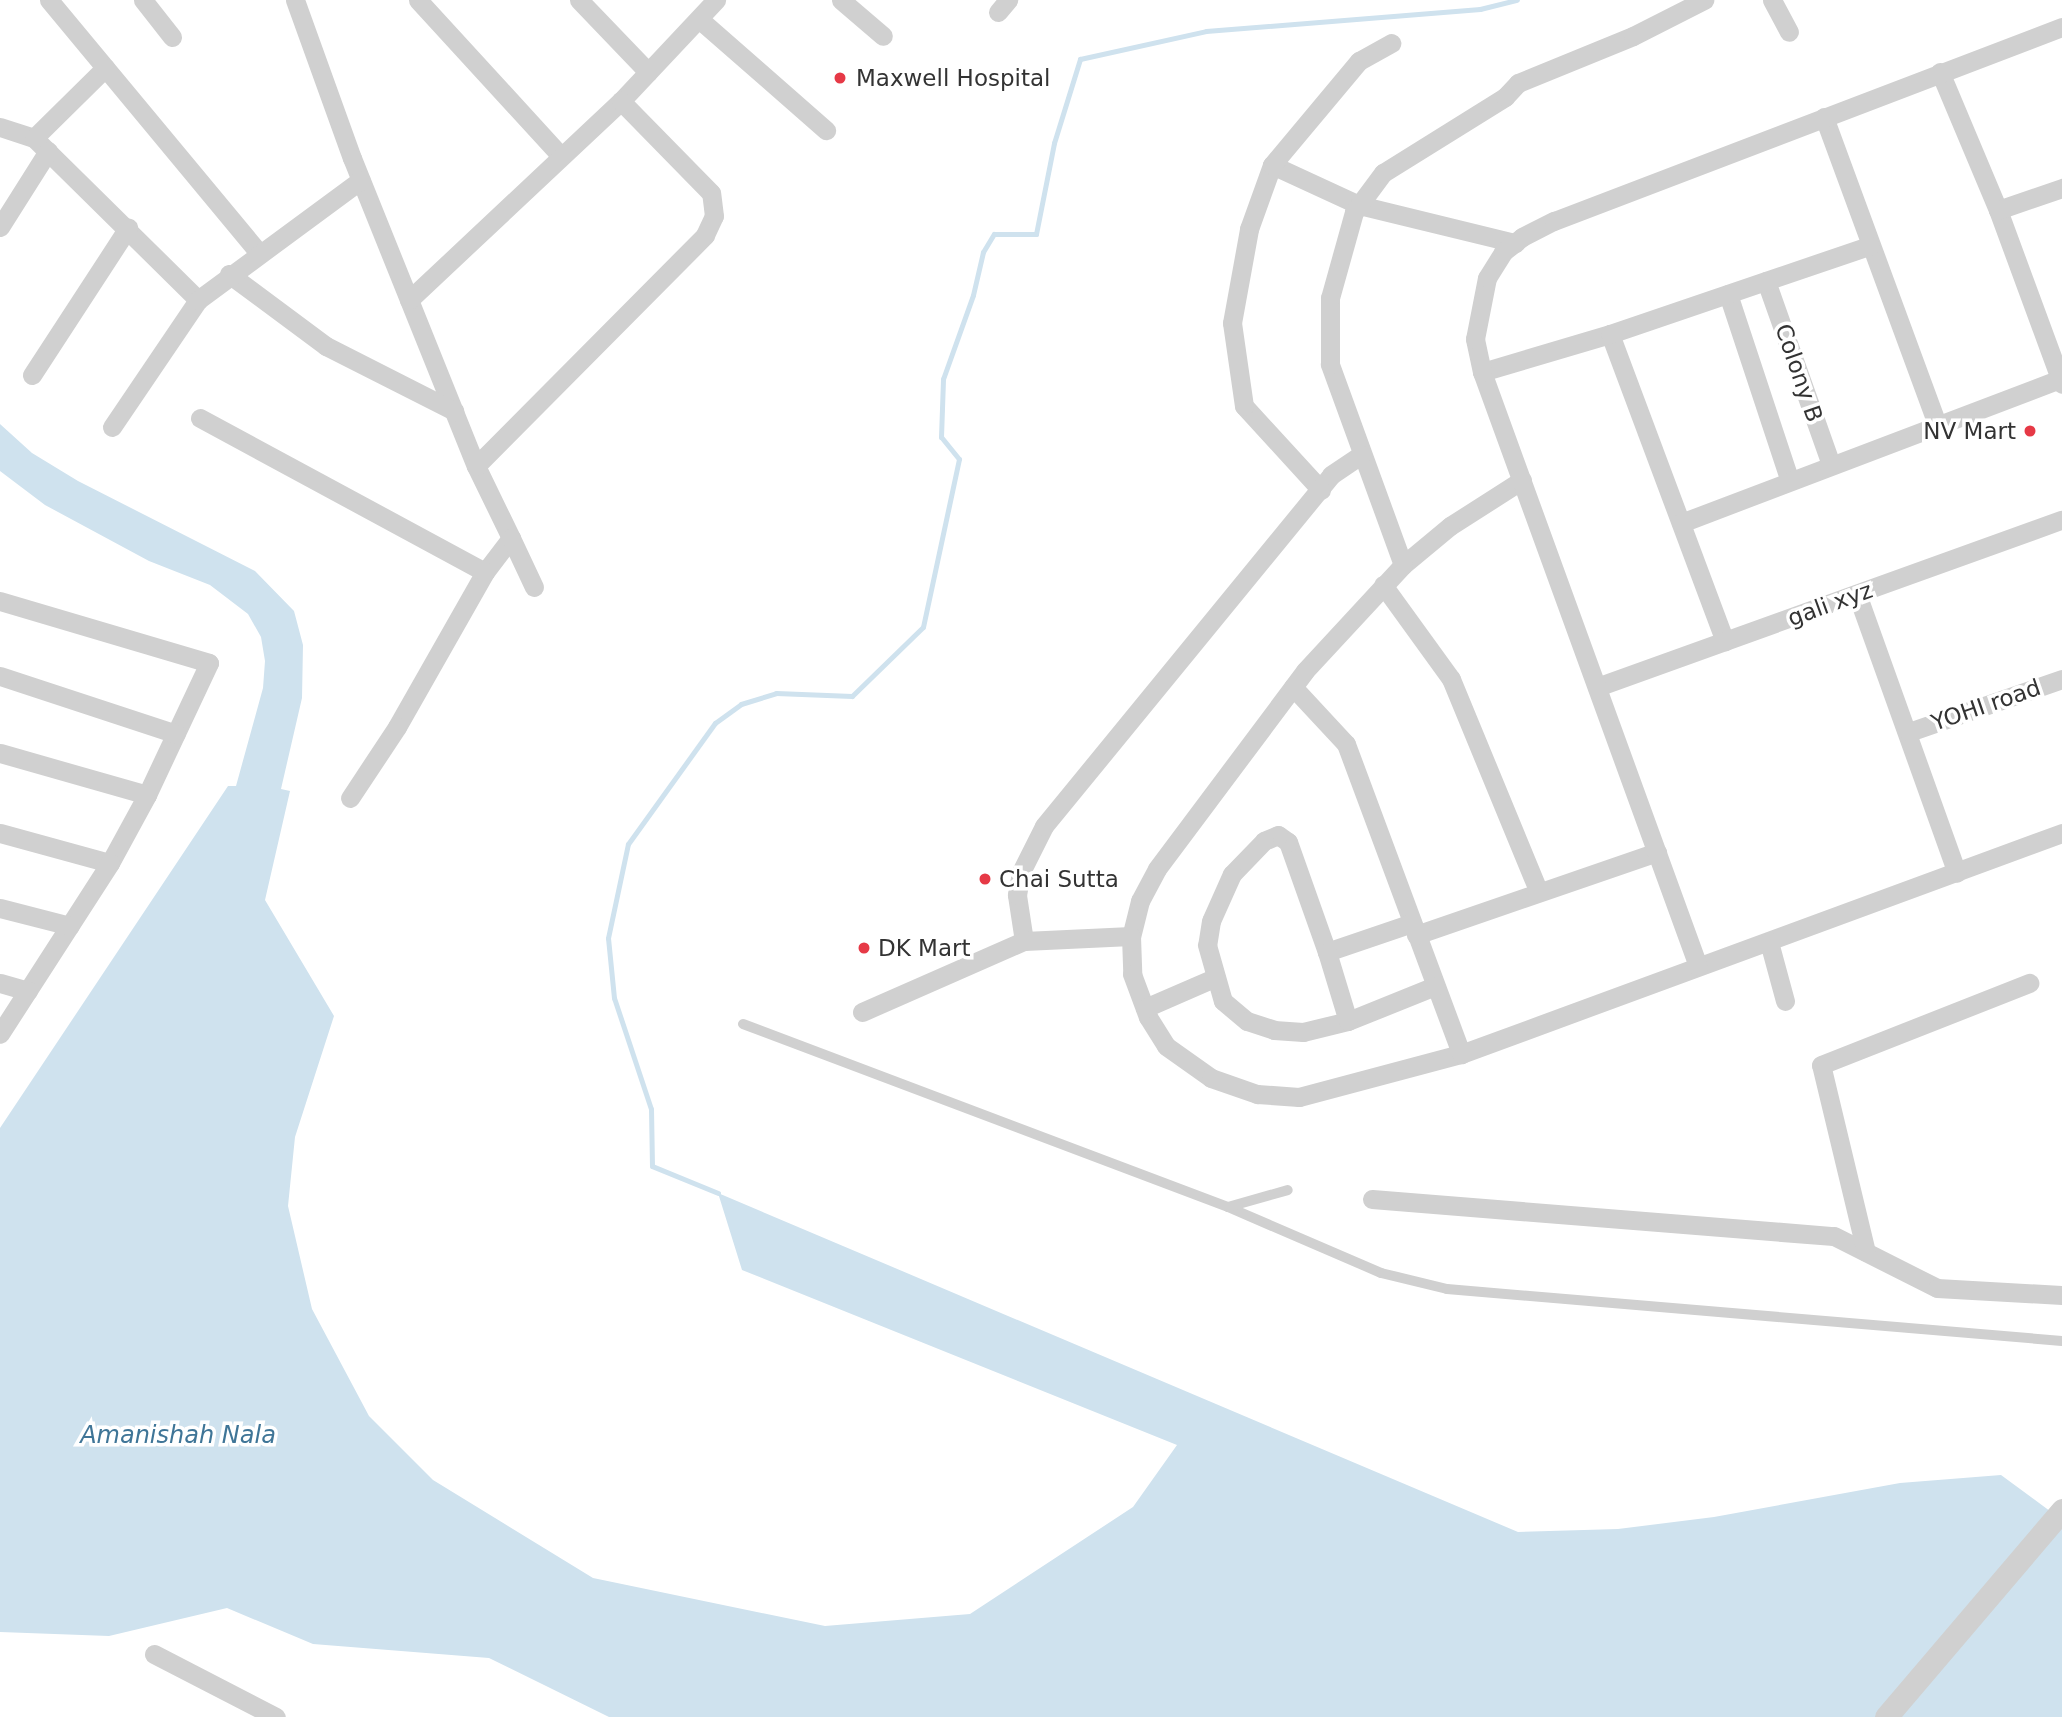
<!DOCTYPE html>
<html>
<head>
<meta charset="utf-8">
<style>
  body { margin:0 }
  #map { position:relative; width:2062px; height:1717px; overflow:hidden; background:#fff; font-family:"DejaVu Sans",sans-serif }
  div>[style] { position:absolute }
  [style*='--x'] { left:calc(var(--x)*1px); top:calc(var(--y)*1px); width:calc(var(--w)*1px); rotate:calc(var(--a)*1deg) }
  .water>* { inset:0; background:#cfe2ee }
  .stream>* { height:5px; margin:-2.5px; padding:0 2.5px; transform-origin:2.5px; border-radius:2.5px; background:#cfe2ee }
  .service>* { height:10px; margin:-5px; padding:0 5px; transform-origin:5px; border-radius:5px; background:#d0d0d0 }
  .minor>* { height:19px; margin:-9.5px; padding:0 9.5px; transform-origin:9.5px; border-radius:9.5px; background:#d0d0d0 }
  .tertiary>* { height:23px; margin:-11.5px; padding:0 11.5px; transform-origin:11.5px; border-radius:11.5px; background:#d0d0d0 }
  .dots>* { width:19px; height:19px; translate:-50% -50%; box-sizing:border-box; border:4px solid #fff; border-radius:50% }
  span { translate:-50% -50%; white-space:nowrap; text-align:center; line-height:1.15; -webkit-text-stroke:7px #fff; paint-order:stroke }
  .poi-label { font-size:23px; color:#333 }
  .left { translate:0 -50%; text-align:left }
  .right { translate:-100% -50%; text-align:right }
  .street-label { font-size:23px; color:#333 }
  .water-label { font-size:24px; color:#3f7597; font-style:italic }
</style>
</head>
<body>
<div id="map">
  <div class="water">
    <i style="clip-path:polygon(0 424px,32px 453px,78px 481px,255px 571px,294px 611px,303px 645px,302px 698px,281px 789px,290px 791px,265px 900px,334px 1016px,295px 1137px,288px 1206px,312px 1309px,369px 1416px,433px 1480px,593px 1578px,825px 1626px,970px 1614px,1133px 1507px,1177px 1445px,742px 1270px,718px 1193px,1518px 1532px,1618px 1529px,1714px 1517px,1900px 1483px,2001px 1475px,2062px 1520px,2062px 1717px,609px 1717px,489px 1658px,313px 1644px,227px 1608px,109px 1636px,0 1632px,0 1128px,228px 786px,236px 786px,263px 688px,265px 661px,261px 637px,248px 614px,210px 585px,149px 561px,45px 505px,0 471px)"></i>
  </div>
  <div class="stream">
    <i style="--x:718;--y:1193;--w:71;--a:-157.8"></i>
    <i style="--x:652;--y:1166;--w:57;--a:-91"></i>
    <i style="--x:651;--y:1109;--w:117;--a:-108.4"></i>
    <i style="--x:614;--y:998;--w:60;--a:-95.7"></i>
    <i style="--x:608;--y:938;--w:96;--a:-78"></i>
    <i style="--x:628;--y:844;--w:149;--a:-54.3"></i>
    <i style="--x:715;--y:723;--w:32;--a:-36"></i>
    <i style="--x:741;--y:704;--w:37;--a:-17"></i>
    <i style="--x:776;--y:693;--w:76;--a:2.3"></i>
    <i style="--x:852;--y:696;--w:99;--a:-44.2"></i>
    <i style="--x:923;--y:627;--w:172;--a:-77.9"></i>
    <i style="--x:959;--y:459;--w:28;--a:-129"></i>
    <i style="--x:941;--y:437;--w:58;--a:-88"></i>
    <i style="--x:943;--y:379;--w:89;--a:-70.3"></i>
    <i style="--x:973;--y:295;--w:44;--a:-76.9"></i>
    <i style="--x:983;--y:252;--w:21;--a:-59"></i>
    <i style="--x:994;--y:234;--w:42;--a:0"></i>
    <i style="--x:1036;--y:234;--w:93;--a:-78.8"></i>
    <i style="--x:1054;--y:143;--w:88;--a:-72.8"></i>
    <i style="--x:1080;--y:59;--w:129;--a:-12.5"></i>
    <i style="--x:1206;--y:31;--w:275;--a:-4.6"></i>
    <i style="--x:1480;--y:9;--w:38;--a:-14"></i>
  </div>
  <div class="service">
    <i style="--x:743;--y:1024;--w:518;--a:20.67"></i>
    <i style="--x:1228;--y:1207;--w:167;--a:23.3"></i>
    <i style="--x:1381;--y:1273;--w:68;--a:13.6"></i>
    <i style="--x:1447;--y:1289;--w:617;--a:4.83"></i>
    <i style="--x:1228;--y:1207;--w:62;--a:-15.8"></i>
  </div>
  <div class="minor">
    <i style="--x:49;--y:0;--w:329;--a:50.3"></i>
    <i style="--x:143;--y:0;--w:47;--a:51.9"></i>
    <i style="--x:295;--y:0;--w:168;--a:70.2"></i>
    <i style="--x:352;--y:158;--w:332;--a:68.1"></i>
    <i style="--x:476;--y:466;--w:80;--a:64.1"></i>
    <i style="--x:511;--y:538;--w:43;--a:127.4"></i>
    <i style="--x:485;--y:572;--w:178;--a:119.6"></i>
    <i style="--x:397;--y:727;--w:85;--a:123.5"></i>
    <i style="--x:418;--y:0;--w:212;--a:47.5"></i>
    <i style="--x:579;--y:0;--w:100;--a:46.2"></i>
    <i style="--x:841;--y:0;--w:55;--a:40.6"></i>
    <i style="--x:1772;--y:0;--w:36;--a:62"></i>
    <i style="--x:998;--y:12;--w:16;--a:-50"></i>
    <i style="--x:699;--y:19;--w:169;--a:41.2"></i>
    <i style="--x:1940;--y:72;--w:150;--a:67.2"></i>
    <i style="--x:1998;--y:210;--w:185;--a:69.8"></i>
    <i style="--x:1824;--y:117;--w:327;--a:69.8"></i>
    <i style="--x:0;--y:127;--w:36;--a:18"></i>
    <i style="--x:34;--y:138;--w:231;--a:44.6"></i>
    <i style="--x:34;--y:138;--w:100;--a:-44.6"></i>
    <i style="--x:1272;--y:165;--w:96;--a:24.7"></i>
    <i style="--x:1359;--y:205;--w:161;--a:13.7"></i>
    <i style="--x:1998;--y:210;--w:68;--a:-19"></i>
    <i style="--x:0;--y:227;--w:90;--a:-57.7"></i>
    <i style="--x:229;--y:274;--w:121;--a:36.6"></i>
    <i style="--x:326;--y:346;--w:144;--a:26.9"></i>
    <i style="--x:1766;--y:281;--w:195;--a:70.5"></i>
    <i style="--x:1728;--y:294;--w:197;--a:71.7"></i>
    <i style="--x:409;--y:300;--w:291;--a:-43.2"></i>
    <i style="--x:621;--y:101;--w:139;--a:-46.8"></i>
    <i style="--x:1610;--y:334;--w:328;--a:69.5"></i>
    <i style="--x:1482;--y:372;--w:134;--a:-16.5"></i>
    <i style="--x:1610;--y:334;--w:274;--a:-18.8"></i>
    <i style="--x:32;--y:375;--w:176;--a:-56.9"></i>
    <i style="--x:200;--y:418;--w:324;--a:28.4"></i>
    <i style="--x:112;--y:427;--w:153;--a:-55.9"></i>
    <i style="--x:198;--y:300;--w:202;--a:-36.4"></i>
    <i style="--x:476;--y:466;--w:325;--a:-45.2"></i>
    <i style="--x:705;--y:235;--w:21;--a:-65"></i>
    <i style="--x:714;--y:216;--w:23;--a:-97"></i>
    <i style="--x:711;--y:193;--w:129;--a:-134.4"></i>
    <i style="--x:1522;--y:480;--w:85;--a:147.4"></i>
    <i style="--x:1450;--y:526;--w:61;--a:140.3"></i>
    <i style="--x:1403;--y:565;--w:144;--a:132.8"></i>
    <i style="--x:1305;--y:671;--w:247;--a:126.8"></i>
    <i style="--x:1157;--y:869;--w:36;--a:118"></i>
    <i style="--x:1140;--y:901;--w:36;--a:104"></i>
    <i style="--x:1131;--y:936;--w:38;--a:88"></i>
    <i style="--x:1132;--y:974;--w:46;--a:69.6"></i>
    <i style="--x:1148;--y:1017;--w:34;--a:58"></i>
    <i style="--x:1166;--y:1046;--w:55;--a:35.4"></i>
    <i style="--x:1211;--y:1078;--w:49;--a:19.2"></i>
    <i style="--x:1257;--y:1094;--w:42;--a:4.1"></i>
    <i style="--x:1299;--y:1097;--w:168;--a:-14.9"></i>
    <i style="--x:1461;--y:1054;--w:640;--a:-20.19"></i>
    <i style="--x:1321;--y:490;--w:114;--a:-132.5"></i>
    <i style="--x:1244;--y:406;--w:84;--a:-98.2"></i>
    <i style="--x:1232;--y:323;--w:96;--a:-79.7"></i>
    <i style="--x:1249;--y:229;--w:68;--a:-70.2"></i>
    <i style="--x:1272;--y:165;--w:136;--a:-50.1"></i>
    <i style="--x:1359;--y:61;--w:37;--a:-29"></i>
    <i style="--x:1681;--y:523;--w:405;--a:-20.8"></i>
    <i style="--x:511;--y:538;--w:54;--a:64.9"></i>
    <i style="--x:1403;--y:565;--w:214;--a:-110"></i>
    <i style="--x:1330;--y:364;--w:66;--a:-90"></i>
    <i style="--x:1330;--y:298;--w:89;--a:-74.4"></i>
    <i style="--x:1354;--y:212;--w:49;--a:-53.4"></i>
    <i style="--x:1383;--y:173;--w:144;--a:-31.9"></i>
    <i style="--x:1505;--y:97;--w:19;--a:-47"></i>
    <i style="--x:1518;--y:83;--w:124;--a:-22.2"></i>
    <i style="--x:1633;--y:36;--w:80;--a:-26.9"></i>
    <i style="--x:1383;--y:585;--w:116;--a:54.1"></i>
    <i style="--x:1451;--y:679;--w:230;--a:67.6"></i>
    <i style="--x:1857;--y:594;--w:296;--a:70.3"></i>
    <i style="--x:0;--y:601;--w:218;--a:16.5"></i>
    <i style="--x:209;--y:663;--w:146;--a:115.2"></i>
    <i style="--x:0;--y:676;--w:185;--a:18.2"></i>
    <i style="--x:1293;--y:687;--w:78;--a:47.1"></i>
    <i style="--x:1346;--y:744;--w:331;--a:69.6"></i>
    <i style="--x:1597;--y:687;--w:494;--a:-19.8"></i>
    <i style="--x:1909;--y:732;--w:162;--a:-19.1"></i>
    <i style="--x:0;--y:753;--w:153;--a:15.9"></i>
    <i style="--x:147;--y:795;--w:77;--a:118.6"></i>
    <i style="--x:0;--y:833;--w:114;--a:15.3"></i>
    <i style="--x:110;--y:863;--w:203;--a:122.8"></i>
    <i style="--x:0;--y:908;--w:72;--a:14.4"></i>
    <i style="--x:1412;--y:923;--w:90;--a:161.2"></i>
    <i style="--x:1327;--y:952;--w:117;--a:-109.5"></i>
    <i style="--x:1288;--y:842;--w:12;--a:-145"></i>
    <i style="--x:1278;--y:835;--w:15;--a:157"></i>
    <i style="--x:1264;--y:841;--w:46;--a:134.1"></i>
    <i style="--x:1232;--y:874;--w:51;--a:114.1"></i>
    <i style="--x:1211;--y:921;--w:24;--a:99"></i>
    <i style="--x:1207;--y:945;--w:58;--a:74.1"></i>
    <i style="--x:1223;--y:1001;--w:31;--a:40"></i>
    <i style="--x:1247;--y:1021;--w:28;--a:18"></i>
    <i style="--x:1274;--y:1030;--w:29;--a:4"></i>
    <i style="--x:1303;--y:1032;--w:46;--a:-13.7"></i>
    <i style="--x:1348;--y:1021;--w:94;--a:-21.9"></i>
    <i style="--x:1416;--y:935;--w:255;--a:-19"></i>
    <i style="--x:1024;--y:941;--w:47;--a:-98.7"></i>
    <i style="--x:1017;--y:895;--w:23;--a:-80"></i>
    <i style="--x:1021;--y:872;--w:51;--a:-63.4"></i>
    <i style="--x:1044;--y:826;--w:453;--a:-50.7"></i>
    <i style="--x:1331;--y:475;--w:36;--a:-34"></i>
    <i style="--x:1769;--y:942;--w:61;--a:74.8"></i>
    <i style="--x:1327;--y:952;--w:72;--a:73.1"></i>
    <i style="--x:1698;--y:966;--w:632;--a:-109.98"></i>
    <i style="--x:1482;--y:372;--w:34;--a:-102"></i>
    <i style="--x:1475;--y:339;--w:62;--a:-78.9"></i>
    <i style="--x:1487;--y:278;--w:31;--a:-58"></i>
    <i style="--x:1503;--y:252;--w:24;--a:-38"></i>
    <i style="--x:1522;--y:237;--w:36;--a:-27"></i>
    <i style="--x:1554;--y:221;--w:544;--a:-20.9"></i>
    <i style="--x:0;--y:983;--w:29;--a:16"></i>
    <i style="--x:1145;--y:1008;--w:75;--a:-23.5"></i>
    <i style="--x:862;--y:1012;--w:177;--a:-23.7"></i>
    <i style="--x:1024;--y:941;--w:107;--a:-2.7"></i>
    <i style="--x:1372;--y:1199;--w:463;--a:4.6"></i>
    <i style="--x:1834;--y:1236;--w:115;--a:26.8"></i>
    <i style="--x:1937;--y:1288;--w:125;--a:3.2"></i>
    <i style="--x:1866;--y:1252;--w:192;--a:-103.5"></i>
    <i style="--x:1821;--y:1065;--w:224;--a:-21.5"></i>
    <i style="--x:154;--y:1654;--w:137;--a:27.3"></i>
  </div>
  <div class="tertiary">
    <i style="--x:1886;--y:1717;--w:272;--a:-49.6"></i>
  </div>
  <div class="dots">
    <i style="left:840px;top:78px;background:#e63946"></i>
    <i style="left:2030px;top:431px;background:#e63946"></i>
    <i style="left:985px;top:879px;background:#e63946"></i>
    <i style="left:864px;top:948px;background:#e63946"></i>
  </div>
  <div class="poi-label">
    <span class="left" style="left:856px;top:78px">Maxwell Hospital</span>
    <span class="right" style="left:2016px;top:431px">NV Mart</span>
    <span class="left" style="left:999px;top:879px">Chai Sutta</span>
    <span class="left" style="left:878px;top:948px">DK Mart</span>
  </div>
  <div class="street-label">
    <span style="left:1799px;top:373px;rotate:71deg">Colony B</span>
    <span style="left:1830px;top:604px;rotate:-20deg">gali xyz</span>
    <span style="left:1986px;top:705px;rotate:-19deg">YOHI road</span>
  </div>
  <div class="water-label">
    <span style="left:178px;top:1436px">Amanishah Nala</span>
  </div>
</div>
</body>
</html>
